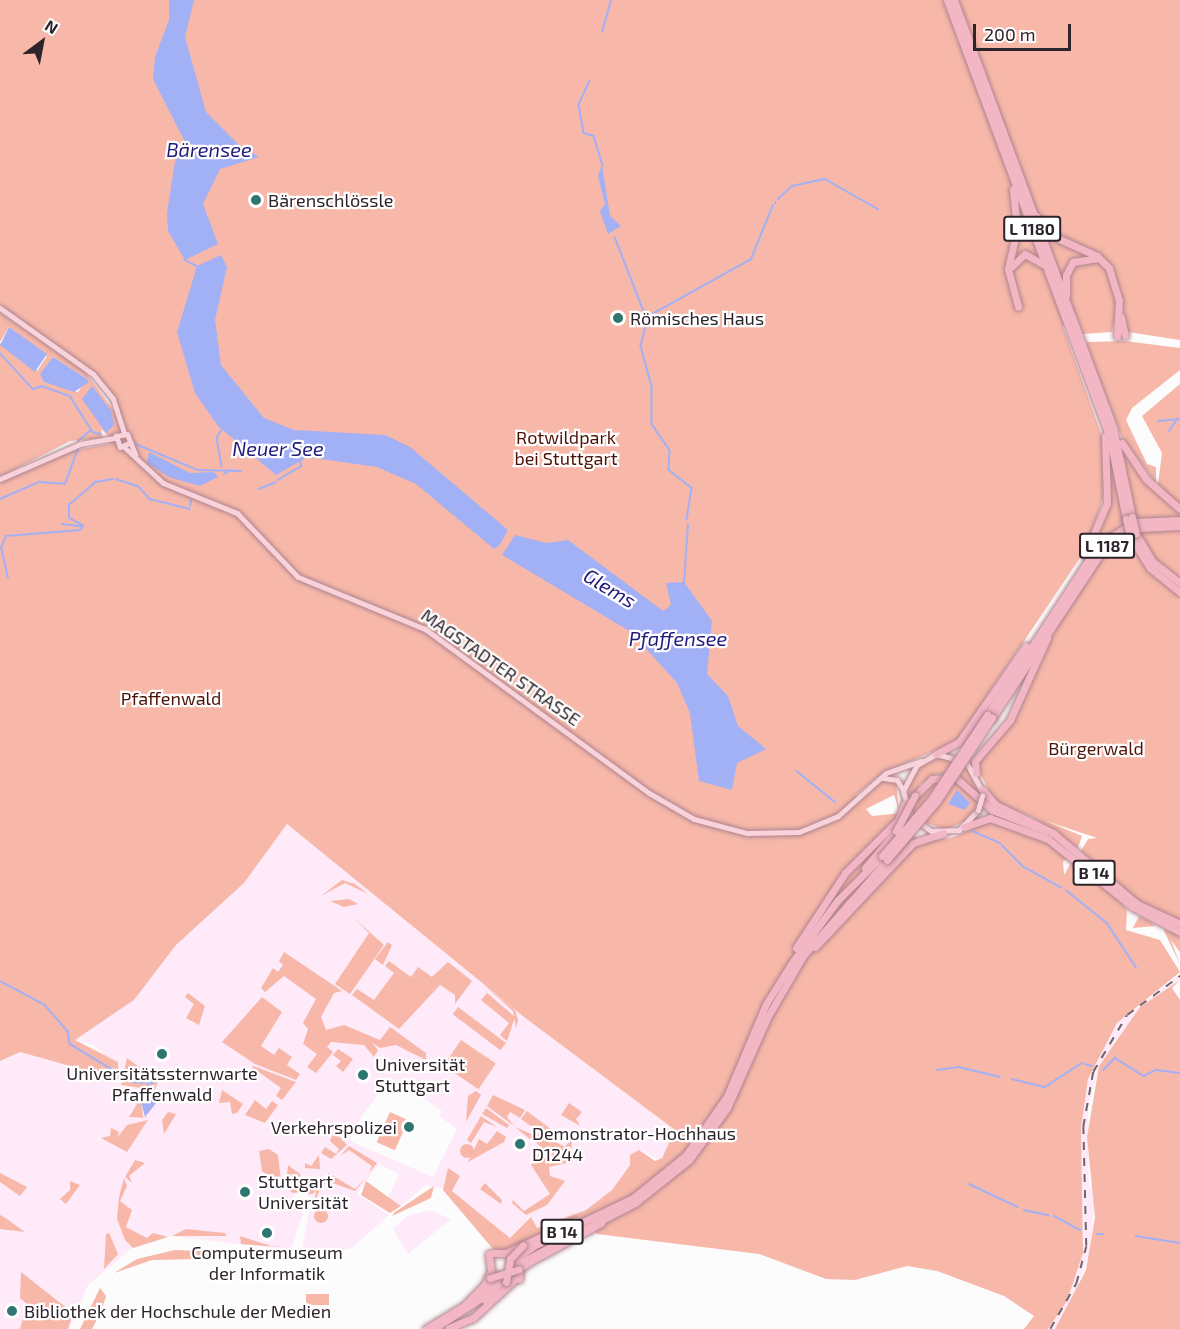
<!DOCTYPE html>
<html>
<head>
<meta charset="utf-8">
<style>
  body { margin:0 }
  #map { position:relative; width:1180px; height:1329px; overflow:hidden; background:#fcfcfc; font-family:"Exo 2",sans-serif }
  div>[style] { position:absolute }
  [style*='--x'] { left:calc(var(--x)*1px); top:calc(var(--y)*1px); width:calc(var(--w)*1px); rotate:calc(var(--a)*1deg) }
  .built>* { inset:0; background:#feeaf9 }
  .green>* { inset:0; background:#f7b8a9; transform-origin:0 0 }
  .round { border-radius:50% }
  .water>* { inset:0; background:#a2b0f6 }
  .stream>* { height:1.5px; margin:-0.75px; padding:0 0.75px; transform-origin:0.75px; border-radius:0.75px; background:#a2b0f6 }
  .roads { filter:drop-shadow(0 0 2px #ae838e) drop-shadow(0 0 2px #ae838e) }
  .major>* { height:5px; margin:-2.5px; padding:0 2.5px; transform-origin:2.5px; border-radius:2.5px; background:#f8d3dc }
  .highway>* { height:7px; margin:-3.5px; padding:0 3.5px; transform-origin:3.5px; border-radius:3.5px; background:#f3b6c4 }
  .rail>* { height:1.5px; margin-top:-0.75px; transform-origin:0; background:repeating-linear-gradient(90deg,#6d666c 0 8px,transparent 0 16px) }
  .bridges { filter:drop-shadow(0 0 2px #ae838e) drop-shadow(0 0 2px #ae838e) }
  .major-bridge>* { height:5px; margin:-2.5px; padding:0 2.5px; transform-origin:2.5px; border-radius:2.5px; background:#f8d3dc }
  .highway-bridge>* { height:7px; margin:-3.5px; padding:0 3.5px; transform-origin:3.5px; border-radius:3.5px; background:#f3b6c4 }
  .dots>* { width:16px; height:16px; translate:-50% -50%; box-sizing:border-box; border:3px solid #fff; border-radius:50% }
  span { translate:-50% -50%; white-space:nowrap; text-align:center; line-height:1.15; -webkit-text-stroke:4.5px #fff; paint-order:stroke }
  .shield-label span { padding:2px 4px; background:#fff; border:2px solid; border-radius:4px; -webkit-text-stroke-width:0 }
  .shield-label { font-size:16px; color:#2d232b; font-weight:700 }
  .poi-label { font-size:18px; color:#2d232b }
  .left { translate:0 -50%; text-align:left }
  .right { translate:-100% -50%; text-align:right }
  .park-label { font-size:18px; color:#4f1206 }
  .street-label { font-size:18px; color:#2d232b }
  .water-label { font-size:20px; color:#221b7d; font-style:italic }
  .north { position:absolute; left:12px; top:12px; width:60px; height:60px; -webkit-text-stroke:4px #fff; paint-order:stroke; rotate:32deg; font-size:16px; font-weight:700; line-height:24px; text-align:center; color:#2d232b }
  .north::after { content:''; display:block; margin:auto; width:21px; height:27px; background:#2d232b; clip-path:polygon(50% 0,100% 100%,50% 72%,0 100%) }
  .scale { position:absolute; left:973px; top:24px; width:98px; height:27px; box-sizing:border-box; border:3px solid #2d232b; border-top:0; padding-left:8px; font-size:18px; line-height:21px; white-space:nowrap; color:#2d232b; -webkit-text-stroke:4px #fff; paint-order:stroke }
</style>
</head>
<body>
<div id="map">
  <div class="built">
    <i style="clip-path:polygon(evenodd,287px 824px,524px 1017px,675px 1130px,676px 1138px,659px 1160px,640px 1150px,612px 1190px,586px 1210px,537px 1228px,528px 1220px,510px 1238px,452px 1191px,426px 1185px,401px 1206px,388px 1197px,399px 1174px,379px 1164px,357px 1194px,389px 1215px,352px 1248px,329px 1253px,302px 1249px,312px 1197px,297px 1191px,292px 1202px,303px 1214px,291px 1250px,171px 1236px,133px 1247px,88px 1285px,69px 1329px,40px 1329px,24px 1275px,20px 1297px,31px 1306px,23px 1329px,0 1329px,0 1061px,20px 1052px,120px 1083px,122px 1071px,94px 1045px,75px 1040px,134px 1000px,176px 945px,244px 883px,287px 824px,390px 1077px,442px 1111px,439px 1116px,457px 1129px,433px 1177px,352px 1142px,349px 1135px,390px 1077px)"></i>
    <i style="clip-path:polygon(1180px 974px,1180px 980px,1140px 1007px,1099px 1066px,1088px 1108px,1089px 1188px,1096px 1189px,1089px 1255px,1070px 1306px,1055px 1329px,1048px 1329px,1067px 1301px,1083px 1253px,1081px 1128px,1088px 1079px,1117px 1023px)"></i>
    <i style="clip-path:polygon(430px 1210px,451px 1219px,408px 1254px,393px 1229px,407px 1216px)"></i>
  </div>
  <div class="green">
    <i style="clip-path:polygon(evenodd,0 0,1180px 0,1180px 340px,1128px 332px,1120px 297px,1112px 332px,1083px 334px,1076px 315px,1069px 317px,1063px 327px,1103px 439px,1106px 489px,1086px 549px,956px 742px,884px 772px,856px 795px,859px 799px,884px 780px,896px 782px,899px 811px,894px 795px,866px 809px,872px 816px,902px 813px,919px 843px,954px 837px,987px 822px,1038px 837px,1072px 857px,1063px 861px,1064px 875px,1074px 858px,1114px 894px,1127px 910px,1126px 930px,1160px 940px,1180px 972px,1117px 1023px,1088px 1079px,1081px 1128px,1083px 1253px,1067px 1301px,1048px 1329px,1024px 1329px,1034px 1316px,1004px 1296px,937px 1271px,907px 1266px,855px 1280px,826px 1279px,759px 1254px,597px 1234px,579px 1217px,506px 1251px,493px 1249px,443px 1190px,448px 1168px,460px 1176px,452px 1191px,510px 1238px,531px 1217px,537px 1228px,586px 1210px,612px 1190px,630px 1165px,630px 1155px,639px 1150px,655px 1161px,662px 1158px,675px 1130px,524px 1017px,287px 824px,244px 883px,176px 945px,134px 1000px,75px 1040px,118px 1062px,119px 1080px,20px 1052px,0 1061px,0 481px,71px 451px,109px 444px,110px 437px,101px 429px,103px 438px,70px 441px,0 477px,0 343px,37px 371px,47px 356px,9px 327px,0 342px,0 312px,83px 369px,114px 411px,120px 410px,88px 367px,0 307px,0 0,53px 357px,87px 379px,78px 392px,44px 382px,53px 357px)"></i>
    <i style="clip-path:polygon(1125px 341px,1180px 348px,1180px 370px,1132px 408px,1126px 420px,1147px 464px,1156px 467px,1156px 483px,1122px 438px,1087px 347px,1087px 342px)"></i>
    <i style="clip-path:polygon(1180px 384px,1180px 507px,1158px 484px,1162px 453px,1142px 416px)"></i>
    <i style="clip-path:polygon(1109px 445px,1124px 524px,1091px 549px,1107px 511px)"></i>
    <i style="clip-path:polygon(1123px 451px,1180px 511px,1180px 517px,1135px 520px)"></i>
    <i style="clip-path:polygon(1170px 528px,1180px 530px,1180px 581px,1154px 561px,1138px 531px)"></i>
    <i style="clip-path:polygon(1127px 536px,1147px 570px,1180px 595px,1180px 921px,1142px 904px,1081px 851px,1088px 839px,1097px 838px,1046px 821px,1082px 836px,1078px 848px,1032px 817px,996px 803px,978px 770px,978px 762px,1015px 719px,1057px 625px,1102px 555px)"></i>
    <i style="clip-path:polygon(941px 757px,967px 767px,979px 795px,960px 777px,937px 774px,920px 784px,908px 805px,908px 781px,918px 766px)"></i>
    <i style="clip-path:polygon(934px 781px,955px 781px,967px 789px,978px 802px,968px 820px,945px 830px,915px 818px,911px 811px,919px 794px)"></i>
    <i style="clip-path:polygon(342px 880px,355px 884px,368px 894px,345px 883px,321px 896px)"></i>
    <i style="clip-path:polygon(349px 899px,358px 904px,344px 907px,330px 901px)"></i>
    <i style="clip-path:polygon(1139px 916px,1151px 922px,1155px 926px,1133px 928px)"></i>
    <i style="clip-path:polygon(354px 918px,384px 945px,350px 994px,335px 984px,369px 933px)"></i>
    <i style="clip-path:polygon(1163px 929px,1180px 934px,1180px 952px,1171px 940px,1180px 964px)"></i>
    <i style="clip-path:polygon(388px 942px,392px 945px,383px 965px,375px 959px)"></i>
    <i style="clip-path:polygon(284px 952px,342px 991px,334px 993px,321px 1017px,326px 1030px,344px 1025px,380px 1040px,390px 1027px,426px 1053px,426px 1060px,396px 1045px,380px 1048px,372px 1043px,378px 1050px,374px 1057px,364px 1045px,331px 1042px,327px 1047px,333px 1052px,316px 1073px,307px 1067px,317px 1054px,303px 1044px,308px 1029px,303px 1023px,316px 999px,284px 976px,265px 992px,261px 988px,273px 968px,278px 972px,283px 965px,279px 961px)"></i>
    <i style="clip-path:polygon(389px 961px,411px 977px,418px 967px,432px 977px,448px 962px,472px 981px,455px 1004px,455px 995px,440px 985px,399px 1029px,352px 995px,357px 989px,374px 1000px,394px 973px,385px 966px)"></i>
    <i style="clip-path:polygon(1180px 980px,1172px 988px,1180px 1000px,1180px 1329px,1055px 1329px,1086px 1270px,1095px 1217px,1087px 1137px,1099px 1066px,1140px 1007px)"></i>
    <i style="clip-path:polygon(481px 982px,515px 1010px,518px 1020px,516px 1028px,513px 1011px)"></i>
    <i style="clip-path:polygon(188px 993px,205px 1006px,199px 1025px,186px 1018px,194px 1004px,185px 997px)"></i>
    <i style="clip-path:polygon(487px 993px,515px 1017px,507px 1041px,500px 1035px,509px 1023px,481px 1000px)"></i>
    <i style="clip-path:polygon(262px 997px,282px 1012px,261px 1046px,274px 1055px,279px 1048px,292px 1057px,287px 1065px,300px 1074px,296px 1080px,255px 1064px,222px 1042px)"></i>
    <i style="left:458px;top:1007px;width:60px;height:9px;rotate:37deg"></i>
    <i style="left:461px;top:1040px;width:42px;height:31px;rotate:34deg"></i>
    <i style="clip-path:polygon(338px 1049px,353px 1059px,343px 1072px,336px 1066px,341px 1061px,333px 1055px)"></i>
    <i style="clip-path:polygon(evenodd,127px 1058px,158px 1081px,155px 1090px,121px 1085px,127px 1058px,131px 1067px,154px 1083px,155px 1084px,130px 1082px,131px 1067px)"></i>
    <i style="clip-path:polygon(252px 1067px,253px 1066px,296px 1082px,282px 1100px,276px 1096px,281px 1088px)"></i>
    <i style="clip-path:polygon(136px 1090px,150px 1092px,141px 1097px,143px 1117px,149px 1118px,129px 1117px,137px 1104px,128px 1098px)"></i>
    <i style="clip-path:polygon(222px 1090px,243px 1104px,237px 1113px,232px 1114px,230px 1102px,219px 1103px)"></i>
    <i style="clip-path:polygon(476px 1091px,481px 1095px,466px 1122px,468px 1096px)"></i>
    <i style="clip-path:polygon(493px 1095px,525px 1110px,520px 1118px,510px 1112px,507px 1117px,514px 1126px,487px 1106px)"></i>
    <i style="clip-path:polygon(255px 1100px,266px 1109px,272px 1101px,278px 1105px,265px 1123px,245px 1115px)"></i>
    <i style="clip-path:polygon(569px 1103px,582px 1112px,576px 1119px,580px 1126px,561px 1115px)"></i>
    <i style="clip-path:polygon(486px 1108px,509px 1125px,507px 1128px,482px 1114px)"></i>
    <i style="clip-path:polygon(527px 1111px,552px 1130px,548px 1135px,540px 1132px,544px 1124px,530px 1139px,515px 1127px,531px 1134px,535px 1129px,521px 1119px)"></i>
    <i style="clip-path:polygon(168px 1112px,176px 1114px,164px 1134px,162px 1120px)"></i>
    <i style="left:390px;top:1112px;width:20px;height:33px;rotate:24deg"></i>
    <i style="clip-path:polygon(481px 1116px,497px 1127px,484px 1122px,471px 1143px,467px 1140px)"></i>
    <i style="clip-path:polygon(148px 1120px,127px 1152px,101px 1138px,110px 1136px,111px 1128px,119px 1132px,117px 1138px,127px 1125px)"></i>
    <i style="clip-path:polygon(334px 1131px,347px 1145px,331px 1159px,321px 1153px,325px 1147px,336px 1154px,339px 1149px,330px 1141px)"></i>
    <i style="clip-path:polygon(497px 1131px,506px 1137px,504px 1142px,468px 1162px,479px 1139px,487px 1144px)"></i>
    <i style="clip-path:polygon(539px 1133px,565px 1147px,572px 1138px,571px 1153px,578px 1154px,572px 1161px,548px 1152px,531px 1139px)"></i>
    <i class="round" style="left:460px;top:1144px;width:14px;height:14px"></i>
    <i style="clip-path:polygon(349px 1146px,377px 1163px,369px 1173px,372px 1166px,349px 1150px,340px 1156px)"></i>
    <i style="clip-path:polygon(269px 1149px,278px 1155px,281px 1180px,292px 1188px,296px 1182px,287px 1175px,288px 1165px,300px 1174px,303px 1192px,293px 1193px,262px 1171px,259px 1151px)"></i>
    <i style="clip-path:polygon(542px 1149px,571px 1162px,549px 1167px,550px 1176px,565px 1181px,547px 1205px,526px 1215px,512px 1203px,513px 1200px,524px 1211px,550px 1194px,531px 1165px)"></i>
    <i style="clip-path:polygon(319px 1155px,320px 1169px,305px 1168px,305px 1163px,311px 1166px)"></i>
    <i style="clip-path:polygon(135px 1160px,145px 1163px,129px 1176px,132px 1183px,125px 1177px)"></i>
    <i style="clip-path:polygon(0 1173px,27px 1187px,20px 1196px,0 1182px)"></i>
    <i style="clip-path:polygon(328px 1173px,355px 1189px,366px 1178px,355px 1191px,327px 1181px)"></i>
    <i style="clip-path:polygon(124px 1178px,127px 1186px,120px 1201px,132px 1210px,126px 1227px,147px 1238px,153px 1233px,168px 1237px,133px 1248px,125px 1240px,117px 1219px,119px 1197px)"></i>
    <i style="clip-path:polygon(318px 1180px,331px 1184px,323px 1183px,314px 1203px)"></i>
    <i class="round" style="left:303px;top:1180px;width:14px;height:14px"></i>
    <i style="clip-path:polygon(70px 1181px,80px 1185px,66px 1204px,60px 1199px,70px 1190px)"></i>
    <i style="clip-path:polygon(366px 1181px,388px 1197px,401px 1206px,390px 1213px,361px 1195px)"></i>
    <i style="clip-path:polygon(485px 1183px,502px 1200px,501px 1204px,480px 1189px)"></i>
    <i style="clip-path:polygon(434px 1186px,431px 1198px,392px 1216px,395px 1212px)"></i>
    <i class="round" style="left:314px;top:1209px;width:14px;height:14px"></i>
    <i style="clip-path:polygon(0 1215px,4px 1217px,25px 1232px,0 1229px)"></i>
    <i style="clip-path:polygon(186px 1229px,225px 1233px,227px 1236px,172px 1236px)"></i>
    <i style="clip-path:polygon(109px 1233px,118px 1254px,104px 1269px,106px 1234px)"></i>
    <i style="clip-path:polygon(240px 1236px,271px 1246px,292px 1248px,241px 1244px)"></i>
    <i style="clip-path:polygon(175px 1250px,202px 1251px,201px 1259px,152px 1260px,114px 1273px,137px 1259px)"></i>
    <i style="clip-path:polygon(21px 1272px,73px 1313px,68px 1329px,20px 1329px,27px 1304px,20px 1298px)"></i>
    <i style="clip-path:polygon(100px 1288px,106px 1296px,101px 1312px,92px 1329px,80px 1329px)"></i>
    <i style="left:306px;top:1294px;width:23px;height:11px"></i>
  </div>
  <div class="water">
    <i style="clip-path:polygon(169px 0,194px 0,185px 37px,206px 112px,240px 146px,259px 157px,220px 169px,203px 204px,218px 244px,185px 260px,168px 231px,167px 213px,175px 162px,186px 144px,153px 79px,155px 57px,169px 20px)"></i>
    <i style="clip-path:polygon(602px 165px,610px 216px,621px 226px,608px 234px,600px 211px,605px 204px,598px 176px)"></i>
    <i style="clip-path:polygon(221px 255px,227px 267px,215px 320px,221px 365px,264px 418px,294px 430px,385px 435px,410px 447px,508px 530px,499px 546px,494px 549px,416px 484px,377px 467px,307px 457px,276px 475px,218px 426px,195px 393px,177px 332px,197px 266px)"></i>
    <i style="clip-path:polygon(9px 327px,47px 354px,35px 372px,0 345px)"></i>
    <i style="clip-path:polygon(53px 357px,87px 379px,88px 383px,74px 392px,44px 382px,40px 374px)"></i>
    <i style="clip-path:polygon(92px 386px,111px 411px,114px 425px,106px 433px,82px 399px)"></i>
    <i style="clip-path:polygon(149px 452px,190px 473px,214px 472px,218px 477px,200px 486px,171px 478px,147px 463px)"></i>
    <i style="clip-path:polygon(515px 535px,546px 543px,568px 540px,663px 611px,671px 605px,666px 583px,684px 582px,712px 621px,707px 674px,728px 696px,738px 726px,766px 749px,737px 763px,732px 790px,699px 781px,690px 713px,677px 683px,631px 632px,502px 555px)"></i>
    <i style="clip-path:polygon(957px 790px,970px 803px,965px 810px,948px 804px)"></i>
    <i style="clip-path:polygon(131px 1067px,154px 1083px,155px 1084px,131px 1083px)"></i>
    <i style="clip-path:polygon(147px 1092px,160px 1098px,145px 1117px,139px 1093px)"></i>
  </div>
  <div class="stream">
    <i style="--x:602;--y:32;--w:33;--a:-74"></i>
    <i style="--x:590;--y:81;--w:26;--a:115"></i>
    <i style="--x:579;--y:105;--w:28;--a:80"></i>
    <i style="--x:584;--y:133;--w:10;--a:17"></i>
    <i style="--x:594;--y:136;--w:31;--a:73"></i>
    <i style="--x:778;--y:199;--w:19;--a:-43"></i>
    <i style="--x:792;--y:186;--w:34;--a:-12"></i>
    <i style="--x:825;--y:179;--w:61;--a:29.5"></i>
    <i style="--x:775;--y:203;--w:1;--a:-45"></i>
    <i style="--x:615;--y:237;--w:88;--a:68.7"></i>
    <i style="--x:185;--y:260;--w:13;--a:27"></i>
    <i style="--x:647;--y:317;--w:119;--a:-29.1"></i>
    <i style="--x:751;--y:259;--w:58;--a:-67.8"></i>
    <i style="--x:647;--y:322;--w:25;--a:104"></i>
    <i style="--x:641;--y:346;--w:42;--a:75"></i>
    <i style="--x:652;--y:387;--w:37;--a:90"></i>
    <i style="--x:652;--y:424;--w:32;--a:56"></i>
    <i style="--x:670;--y:451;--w:19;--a:93"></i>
    <i style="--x:669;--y:470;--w:29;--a:38"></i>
    <i style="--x:692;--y:488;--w:32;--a:99"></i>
    <i style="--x:0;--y:353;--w:49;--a:47.5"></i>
    <i style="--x:33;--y:389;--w:9;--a:-18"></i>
    <i style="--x:42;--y:386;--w:30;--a:20"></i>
    <i style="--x:70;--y:396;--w:43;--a:57.4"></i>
    <i style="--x:93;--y:432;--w:7;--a:16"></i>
    <i style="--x:1158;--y:421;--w:22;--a:-5"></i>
    <i style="--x:222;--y:430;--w:9;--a:122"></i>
    <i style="--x:217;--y:438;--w:29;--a:80"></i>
    <i style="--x:1169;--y:431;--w:14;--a:-56"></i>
    <i style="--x:78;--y:441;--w:17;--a:-40"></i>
    <i style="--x:136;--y:444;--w:67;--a:22.8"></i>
    <i style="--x:198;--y:470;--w:43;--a:1.3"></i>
    <i style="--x:224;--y:474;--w:9;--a:-27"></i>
    <i style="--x:116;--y:479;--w:23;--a:18"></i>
    <i style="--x:138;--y:486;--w:18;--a:47"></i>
    <i style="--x:150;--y:499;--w:41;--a:14"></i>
    <i style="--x:278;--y:480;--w:27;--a:-31"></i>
    <i style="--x:301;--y:466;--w:5;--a:-101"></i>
    <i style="--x:259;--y:489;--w:18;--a:-22"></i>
    <i style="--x:0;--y:499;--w:43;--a:-23.6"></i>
    <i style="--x:39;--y:482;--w:26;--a:4"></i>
    <i style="--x:65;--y:484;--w:37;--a:-70"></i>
    <i style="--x:190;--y:506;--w:5;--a:-79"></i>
    <i style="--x:62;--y:524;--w:20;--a:6"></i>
    <i style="--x:8;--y:578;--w:31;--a:-103"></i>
    <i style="--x:1;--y:548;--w:13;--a:-67"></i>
    <i style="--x:6;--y:536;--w:74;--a:-4.6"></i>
    <i style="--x:80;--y:530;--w:5;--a:-53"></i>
    <i style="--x:83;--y:526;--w:16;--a:-150"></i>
    <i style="--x:69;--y:518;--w:13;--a:-90"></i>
    <i style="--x:69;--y:505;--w:35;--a:-41"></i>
    <i style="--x:95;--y:482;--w:18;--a:-9"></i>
    <i style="--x:684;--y:583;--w:58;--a:-86.1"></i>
    <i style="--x:797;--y:771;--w:49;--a:39.2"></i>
    <i style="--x:973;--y:831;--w:30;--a:24"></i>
    <i style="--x:1002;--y:845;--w:31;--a:45"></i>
    <i style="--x:1024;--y:867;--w:43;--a:28.9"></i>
    <i style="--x:1066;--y:890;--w:53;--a:38.8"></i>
    <i style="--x:1107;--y:923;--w:53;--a:56.6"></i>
    <i style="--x:0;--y:981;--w:51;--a:28.1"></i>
    <i style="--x:45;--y:1005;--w:35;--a:49"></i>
    <i style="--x:68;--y:1031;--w:13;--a:81"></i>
    <i style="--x:70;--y:1044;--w:68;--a:31.1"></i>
    <i style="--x:1085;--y:1064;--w:7;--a:16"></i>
    <i style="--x:937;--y:1070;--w:22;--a:-8"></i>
    <i style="--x:959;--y:1067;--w:42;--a:13.7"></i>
    <i style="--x:1103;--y:1070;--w:17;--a:-45"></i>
    <i style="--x:1115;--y:1058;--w:34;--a:32"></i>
    <i style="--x:1144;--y:1076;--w:13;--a:-27"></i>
    <i style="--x:1156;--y:1070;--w:24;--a:7"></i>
    <i style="--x:1012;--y:1079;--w:34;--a:14"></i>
    <i style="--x:1045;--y:1087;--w:44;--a:-33"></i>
    <i style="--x:149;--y:1085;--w:8;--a:76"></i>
    <i style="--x:969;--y:1184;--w:54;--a:25.1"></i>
    <i style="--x:1024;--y:1210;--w:25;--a:12"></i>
    <i style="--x:1054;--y:1216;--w:30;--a:28"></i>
    <i style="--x:1097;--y:1234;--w:6;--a:0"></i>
    <i style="--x:1136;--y:1236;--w:45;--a:9"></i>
  </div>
  <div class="roads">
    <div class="major">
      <i style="--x:0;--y:308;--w:114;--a:35.4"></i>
      <i style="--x:93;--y:374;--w:32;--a:51"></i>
      <i style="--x:113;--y:399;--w:36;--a:72"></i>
      <i style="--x:129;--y:443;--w:10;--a:156"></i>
      <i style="--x:120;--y:447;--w:12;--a:-110"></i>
      <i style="--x:116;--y:436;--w:11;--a:-10"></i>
      <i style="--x:127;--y:434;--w:22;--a:68"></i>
      <i style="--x:124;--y:447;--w:53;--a:42.7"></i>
      <i style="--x:163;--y:483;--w:80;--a:22.1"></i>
      <i style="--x:237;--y:513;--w:88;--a:46.4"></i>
      <i style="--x:298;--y:577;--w:137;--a:22.3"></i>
      <i style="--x:425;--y:629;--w:278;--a:36.2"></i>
      <i style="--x:649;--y:793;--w:52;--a:30"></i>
      <i style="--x:694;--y:819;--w:55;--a:14.8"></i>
      <i style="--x:747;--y:833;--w:52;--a:-1.1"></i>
      <i style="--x:799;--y:832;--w:42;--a:-22.3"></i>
      <i style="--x:838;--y:816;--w:64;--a:-41.9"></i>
      <i style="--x:886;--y:773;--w:37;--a:-19"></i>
      <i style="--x:0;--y:479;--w:87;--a:-23.6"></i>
      <i style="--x:80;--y:444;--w:36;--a:-10"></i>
      <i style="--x:883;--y:778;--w:14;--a:8"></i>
      <i style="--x:897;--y:780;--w:12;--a:59"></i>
      <i style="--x:978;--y:810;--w:28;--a:134"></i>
      <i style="--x:959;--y:830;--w:28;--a:178"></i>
      <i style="--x:931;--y:831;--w:25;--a:-143"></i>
      <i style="--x:911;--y:816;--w:26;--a:-108"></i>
      <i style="--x:903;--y:791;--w:30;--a:-62"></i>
      <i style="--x:917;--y:765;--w:22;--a:-30"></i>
      <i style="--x:936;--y:754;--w:31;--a:15"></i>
      <i style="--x:966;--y:762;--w:33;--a:61"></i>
    </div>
    <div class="highway">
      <i style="--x:947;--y:0;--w:468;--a:69.6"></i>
      <i style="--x:1110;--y:439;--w:82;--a:78.7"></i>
      <i style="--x:954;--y:0;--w:457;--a:69.6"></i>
      <i style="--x:1113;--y:428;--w:91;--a:77.9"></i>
      <i style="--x:1013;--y:189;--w:40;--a:84.3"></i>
      <i style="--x:1017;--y:229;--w:41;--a:102.7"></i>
      <i style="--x:1008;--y:269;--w:39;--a:75"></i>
      <i style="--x:1036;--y:216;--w:30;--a:46"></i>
      <i style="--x:1057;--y:238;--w:44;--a:24.2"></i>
      <i style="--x:1097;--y:256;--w:17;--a:45"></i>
      <i style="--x:1109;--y:268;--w:34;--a:73"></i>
      <i style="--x:1119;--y:300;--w:36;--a:93"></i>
      <i style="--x:1011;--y:267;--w:19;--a:-43"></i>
      <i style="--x:1025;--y:254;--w:20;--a:30"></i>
      <i style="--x:1066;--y:295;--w:20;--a:-90"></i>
      <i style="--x:1066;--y:275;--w:15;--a:-62"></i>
      <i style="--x:1073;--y:262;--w:24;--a:-9"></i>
      <i style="--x:1121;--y:317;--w:19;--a:78"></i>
      <i style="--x:1122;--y:443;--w:43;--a:56.3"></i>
      <i style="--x:1146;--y:479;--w:45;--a:41.4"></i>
      <i style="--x:1136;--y:534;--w:31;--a:59"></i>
      <i style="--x:1152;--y:561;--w:36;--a:38"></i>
      <i style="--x:1130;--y:536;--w:38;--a:58"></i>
      <i style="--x:1150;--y:568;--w:38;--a:39"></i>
      <i style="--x:1085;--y:555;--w:56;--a:-67.1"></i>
      <i style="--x:1107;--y:503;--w:67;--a:-91.7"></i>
      <i style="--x:987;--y:715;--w:204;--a:-56.8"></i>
      <i style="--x:1099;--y:544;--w:42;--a:-31.4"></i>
      <i style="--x:1135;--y:522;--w:45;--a:-2.5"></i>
      <i style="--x:992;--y:718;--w:200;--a:-56.6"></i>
      <i style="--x:1102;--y:551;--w:44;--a:-31.9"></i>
      <i style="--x:1139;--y:528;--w:41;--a:-2.8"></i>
      <i style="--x:936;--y:754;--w:26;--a:-28"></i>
      <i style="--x:959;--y:742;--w:117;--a:-55.1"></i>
      <i style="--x:976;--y:773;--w:12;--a:-95"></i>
      <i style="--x:975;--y:761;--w:54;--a:-49.5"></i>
      <i style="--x:1010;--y:720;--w:90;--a:-65.7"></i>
      <i style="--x:982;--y:789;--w:21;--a:49"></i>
      <i style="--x:996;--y:805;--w:64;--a:26.2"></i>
      <i style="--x:1053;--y:833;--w:110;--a:40.2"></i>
      <i style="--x:1137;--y:904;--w:47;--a:24.9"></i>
      <i style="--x:915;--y:796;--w:24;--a:-45"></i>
      <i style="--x:932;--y:779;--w:24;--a:-2"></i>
      <i style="--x:956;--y:778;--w:48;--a:41.6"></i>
      <i style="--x:992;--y:810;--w:58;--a:21.3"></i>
      <i style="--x:964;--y:827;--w:28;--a:-19"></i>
      <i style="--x:990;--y:818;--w:62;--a:19.9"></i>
      <i style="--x:1048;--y:839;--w:109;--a:38.7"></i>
      <i style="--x:1133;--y:907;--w:53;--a:28"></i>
      <i style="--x:865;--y:868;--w:48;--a:-50"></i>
      <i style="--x:815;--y:947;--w:143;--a:-46.7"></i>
      <i style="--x:913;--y:843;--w:32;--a:-18"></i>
      <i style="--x:796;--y:948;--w:90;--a:-56.8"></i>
      <i style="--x:845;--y:873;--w:75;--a:-45"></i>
      <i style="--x:898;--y:820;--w:18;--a:-68"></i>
      <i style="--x:493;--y:1253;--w:13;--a:0"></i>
      <i style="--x:506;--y:1253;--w:76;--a:-24.9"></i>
      <i style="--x:511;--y:1262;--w:32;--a:-35"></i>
      <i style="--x:537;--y:1244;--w:106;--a:-25.6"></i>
      <i style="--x:633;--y:1198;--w:68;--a:-39.1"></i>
      <i style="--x:686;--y:1155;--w:72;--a:-55.2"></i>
      <i style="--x:727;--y:1096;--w:100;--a:-67"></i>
      <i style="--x:766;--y:1004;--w:51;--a:-57.9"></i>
      <i style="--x:793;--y:961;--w:74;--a:-53.7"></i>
      <i style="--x:837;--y:901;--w:64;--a:-45"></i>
      <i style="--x:514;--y:1266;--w:136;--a:-27.5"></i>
      <i style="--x:635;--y:1203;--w:69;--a:-38.5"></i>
      <i style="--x:689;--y:1160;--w:64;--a:-53.8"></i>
      <i style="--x:727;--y:1108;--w:98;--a:-66"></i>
      <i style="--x:767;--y:1018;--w:72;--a:-59.9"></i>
      <i style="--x:803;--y:956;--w:128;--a:-48.8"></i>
      <i style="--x:519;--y:1279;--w:10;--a:-90"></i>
      <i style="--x:519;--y:1269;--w:14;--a:-34"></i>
      <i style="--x:531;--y:1261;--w:80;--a:-28.5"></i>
      <i style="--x:485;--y:1300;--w:28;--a:-49"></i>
      <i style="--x:476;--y:1301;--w:33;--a:-49"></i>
      <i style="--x:449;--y:1328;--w:26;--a:-23"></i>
      <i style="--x:473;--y:1318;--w:56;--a:-42.8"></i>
      <i style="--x:426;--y:1329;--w:46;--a:-31.6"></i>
      <i style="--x:465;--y:1305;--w:29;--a:-46"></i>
      <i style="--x:485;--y:1284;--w:14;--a:-65"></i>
      <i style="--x:491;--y:1271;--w:17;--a:-97"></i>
      <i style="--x:433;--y:1329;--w:56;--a:-32.6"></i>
    </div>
  </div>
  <div class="rail">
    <i style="--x:1050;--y:1329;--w:52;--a:-60"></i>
    <i style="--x:1076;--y:1284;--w:39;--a:-75"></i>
    <i style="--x:1086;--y:1246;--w:119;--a:-91.4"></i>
    <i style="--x:1083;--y:1127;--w:56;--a:-79.7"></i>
    <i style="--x:1093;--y:1072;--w:66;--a:-59.2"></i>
    <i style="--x:1127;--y:1015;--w:66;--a:-36.3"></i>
  </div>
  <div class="bridges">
    <div class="major-bridge">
      <i style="--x:978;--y:810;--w:15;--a:-74"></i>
    </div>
    <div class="highway-bridge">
      <i style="--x:1132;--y:517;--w:17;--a:77"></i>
      <i style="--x:1126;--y:519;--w:17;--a:77"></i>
      <i style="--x:896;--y:831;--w:40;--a:-62"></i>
      <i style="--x:882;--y:856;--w:77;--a:-49.2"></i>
      <i style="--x:932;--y:798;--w:100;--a:-56.5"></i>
      <i style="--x:887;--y:860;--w:77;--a:-49.7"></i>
      <i style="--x:937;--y:801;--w:100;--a:-56.5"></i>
      <i style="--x:490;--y:1278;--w:30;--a:-17"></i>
      <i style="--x:506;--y:1282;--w:23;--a:-80"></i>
      <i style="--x:510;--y:1259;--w:19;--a:-47"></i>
    </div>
  </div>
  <div class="dots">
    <i style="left:256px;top:200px;background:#2e766f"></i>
    <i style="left:618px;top:318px;background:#2e766f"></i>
    <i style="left:162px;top:1054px;background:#2e766f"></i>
    <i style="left:363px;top:1075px;background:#2e766f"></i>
    <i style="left:409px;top:1127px;background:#2e766f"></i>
    <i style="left:520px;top:1144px;background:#2e766f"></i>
    <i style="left:245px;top:1192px;background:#2e766f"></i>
    <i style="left:267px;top:1233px;background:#2e766f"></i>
    <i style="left:12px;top:1311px;background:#2e766f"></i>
  </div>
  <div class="shield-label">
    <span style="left:1032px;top:229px">L 1180</span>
    <span style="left:1107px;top:546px">L 1187</span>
    <span style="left:1094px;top:873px">B 14</span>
    <span style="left:562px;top:1232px">B 14</span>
  </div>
  <div class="poi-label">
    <span class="left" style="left:268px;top:200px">Bärenschlössle</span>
    <span class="left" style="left:630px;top:318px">Römisches Haus</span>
    <span class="left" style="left:375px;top:1075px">Universität<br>Stuttgart</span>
    <span style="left:162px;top:1084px">Universitätssternwarte<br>Pfaffenwald</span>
    <span class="right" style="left:397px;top:1127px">Verkehrspolizei</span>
    <span class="left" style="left:532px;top:1144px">Demonstrator-Hochhaus<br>D1244</span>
    <span class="left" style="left:258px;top:1192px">Stuttgart<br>Universität</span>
    <span style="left:267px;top:1263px">Computermuseum<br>der Informatik</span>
    <span class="left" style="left:24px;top:1311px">Bibliothek der Hochschule der Medien</span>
  </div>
  <div class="park-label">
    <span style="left:566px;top:448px">Rotwildpark<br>bei Stuttgart</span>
    <span style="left:171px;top:698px">Pfaffenwald</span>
    <span style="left:1096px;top:748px">Bürgerwald</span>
  </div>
  <div class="street-label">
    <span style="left:501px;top:667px;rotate:35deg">MAGSTADTER STRASSE</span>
  </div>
  <div class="water-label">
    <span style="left:209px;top:149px">Bärensee</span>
    <span style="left:278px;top:448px">Neuer See</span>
    <span style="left:610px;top:588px;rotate:31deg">Glems</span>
    <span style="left:678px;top:638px">Pfaffensee</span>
  </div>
  <div class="north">N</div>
  <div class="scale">200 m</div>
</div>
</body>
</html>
